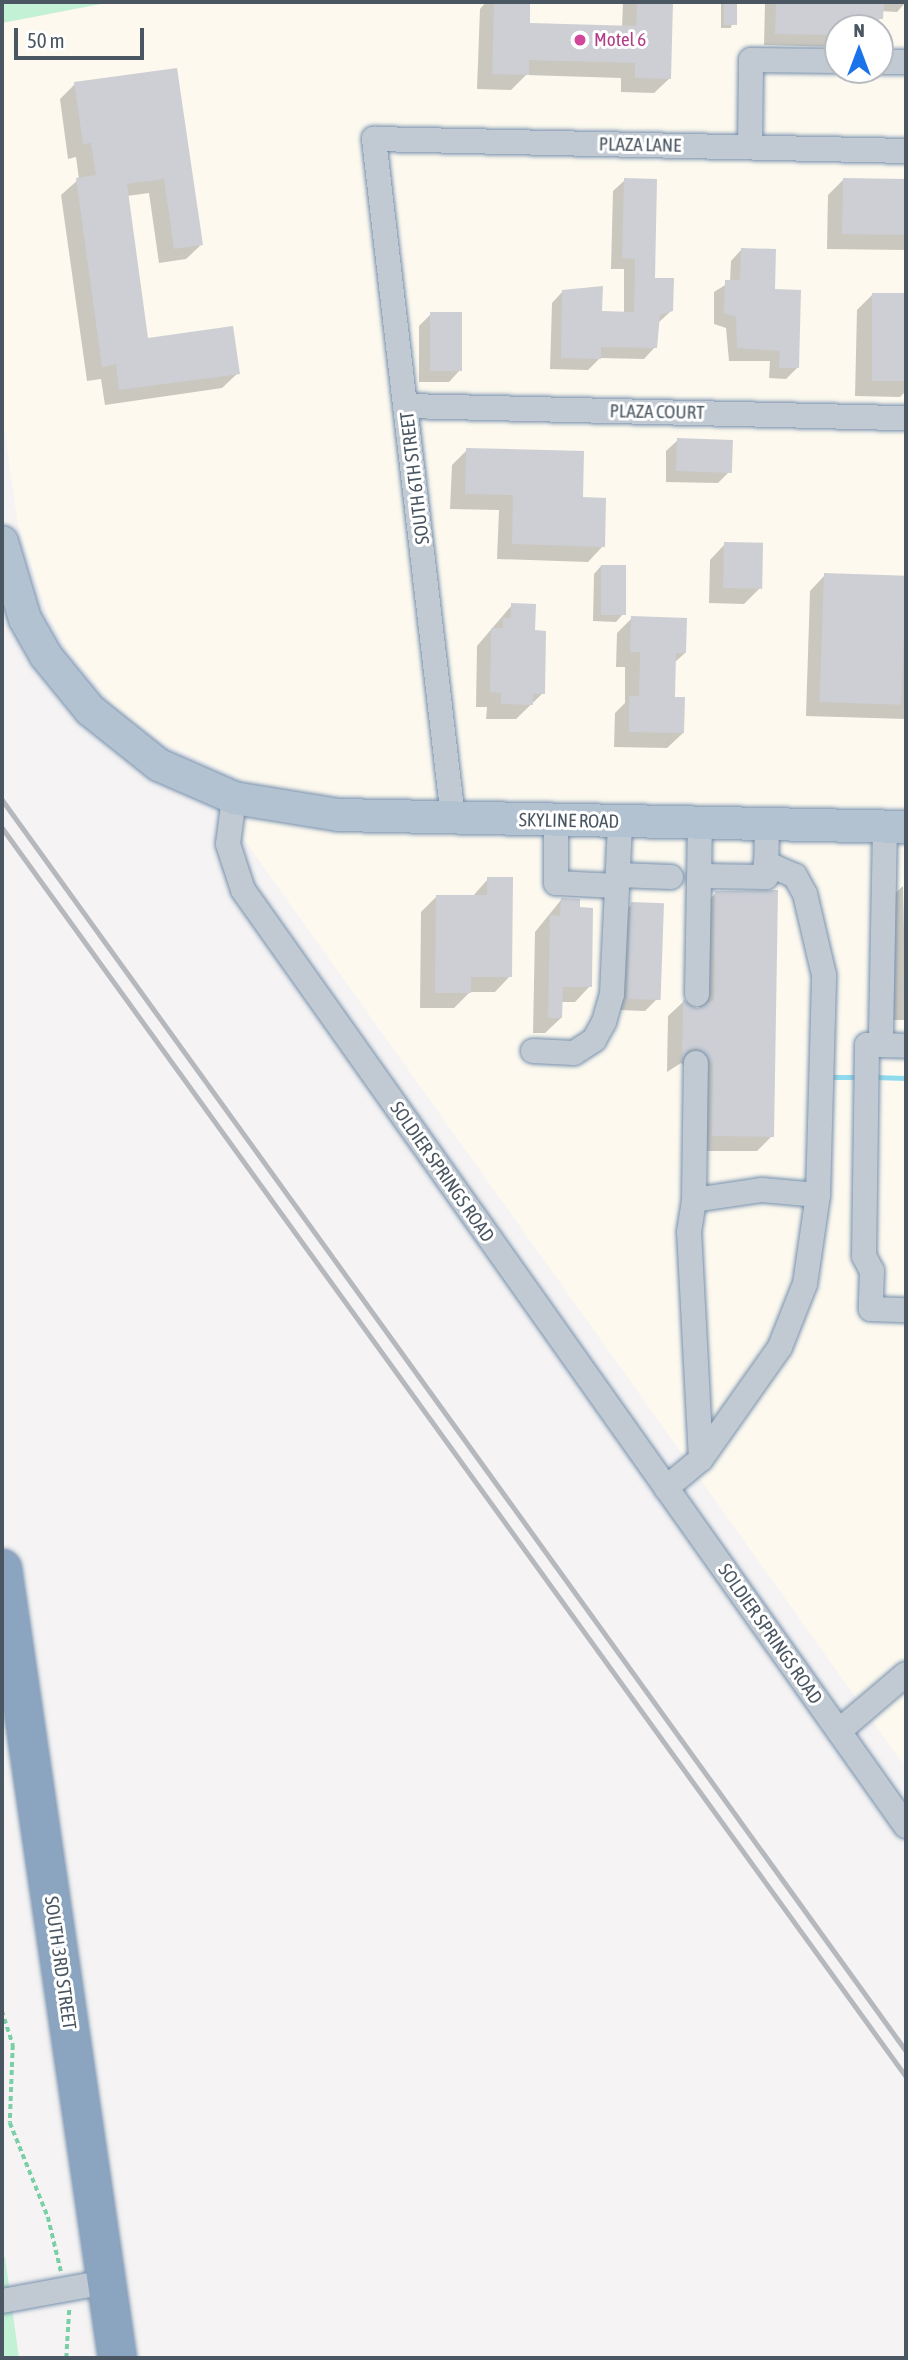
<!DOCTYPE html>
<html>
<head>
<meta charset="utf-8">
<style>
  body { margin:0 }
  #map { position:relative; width:908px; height:2360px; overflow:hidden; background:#f5f3f3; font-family:"Asap Condensed",sans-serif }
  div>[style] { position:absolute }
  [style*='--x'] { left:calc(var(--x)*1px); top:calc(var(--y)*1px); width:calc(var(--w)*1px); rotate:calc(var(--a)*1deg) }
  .commercial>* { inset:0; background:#fdf9ef }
  .green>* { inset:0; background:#c3f1d5 }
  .shadow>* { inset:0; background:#0003 }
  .stream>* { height:5px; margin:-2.5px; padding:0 2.5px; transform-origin:2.5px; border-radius:2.5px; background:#90daee }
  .building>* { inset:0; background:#cdcfd5; transform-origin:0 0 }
  .path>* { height:3.5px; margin-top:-1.75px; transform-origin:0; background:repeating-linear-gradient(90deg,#7ad0a6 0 5px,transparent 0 8.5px) }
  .roads { filter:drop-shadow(0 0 2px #7690ad) drop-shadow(0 0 2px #7690ad) }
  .minor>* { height:24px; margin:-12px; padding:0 12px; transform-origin:12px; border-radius:12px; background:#c1cad2 }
  .major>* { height:32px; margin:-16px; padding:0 16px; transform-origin:16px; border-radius:16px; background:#b3c2d1 }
  .highway>* { height:37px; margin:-18.5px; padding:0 18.5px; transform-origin:18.5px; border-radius:18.5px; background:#8ba5c1 }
  .rail>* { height:5px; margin:-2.5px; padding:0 2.5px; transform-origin:2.5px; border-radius:2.5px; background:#b5b8bd }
  .dots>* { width:19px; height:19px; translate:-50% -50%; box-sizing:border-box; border:4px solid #fff; border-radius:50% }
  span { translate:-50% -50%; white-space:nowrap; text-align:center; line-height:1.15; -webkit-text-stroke:6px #fff; paint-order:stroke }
  .hotel-label { font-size:19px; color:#b23c85 }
  .left { translate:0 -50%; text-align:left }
  .street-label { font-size:19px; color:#4a5661 }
  .frame { position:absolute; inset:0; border:4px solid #4a5661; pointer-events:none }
  .north { position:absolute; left:824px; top:14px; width:70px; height:70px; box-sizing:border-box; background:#fff; border:2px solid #b7bbc0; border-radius:50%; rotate:0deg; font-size:19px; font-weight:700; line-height:28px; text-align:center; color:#4a5661 }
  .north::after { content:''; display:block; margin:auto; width:24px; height:32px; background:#1a73e8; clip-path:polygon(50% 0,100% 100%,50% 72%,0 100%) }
  .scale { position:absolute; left:14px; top:28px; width:130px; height:32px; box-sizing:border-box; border:4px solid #4a5661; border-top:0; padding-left:9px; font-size:21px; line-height:24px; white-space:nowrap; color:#4a5661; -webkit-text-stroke:5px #fff; paint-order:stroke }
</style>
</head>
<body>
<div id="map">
  <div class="commercial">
    <i style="clip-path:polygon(evenodd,111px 2px,906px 2px,906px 1768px,243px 838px,241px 779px,163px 743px,116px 708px,68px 651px,47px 614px,18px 525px,2px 413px,2px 23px,111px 2px,838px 28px,880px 28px,880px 70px,838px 70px,838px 28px)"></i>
  </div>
  <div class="green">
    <i style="clip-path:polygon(2px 2px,111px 2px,2px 23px)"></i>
    <i style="clip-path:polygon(2px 2257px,5px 2257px,19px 2358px,2px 2358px)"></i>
  </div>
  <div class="shadow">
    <i style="clip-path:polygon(486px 2px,529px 2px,528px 25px,622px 28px,623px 2px,672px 2px,670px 78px,654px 93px,621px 92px,621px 78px,526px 75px,511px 90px,477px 89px,480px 9px)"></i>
    <i style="clip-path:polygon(721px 2px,735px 2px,731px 28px,721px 28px)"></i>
    <i style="clip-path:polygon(765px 2px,906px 2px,897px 12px,880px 11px,878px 28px,838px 28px,838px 47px,764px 45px)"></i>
    <i style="clip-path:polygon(175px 70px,202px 244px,186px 259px,159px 263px,149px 193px,127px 196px,147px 340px,238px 373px,222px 388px,105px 405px,101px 379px,87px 381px,61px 195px,79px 179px,76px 157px,68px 159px,60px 99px,75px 84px)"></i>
    <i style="clip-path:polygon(844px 179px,906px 181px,906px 250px,827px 249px,828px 195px)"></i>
    <i style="clip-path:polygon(625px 180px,653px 279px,671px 311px,658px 323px,655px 347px,644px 359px,600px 358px,588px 370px,550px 369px,552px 303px,563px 291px,600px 313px,624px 313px,624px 269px,611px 269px,613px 191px)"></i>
    <i style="clip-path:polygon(741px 250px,797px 368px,786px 379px,769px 378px,770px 361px,729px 361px,726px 328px,714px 324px,714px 292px,730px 282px,731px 261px)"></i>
    <i style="clip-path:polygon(872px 295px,906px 295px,906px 391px,900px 397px,855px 396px,857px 310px)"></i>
    <i style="clip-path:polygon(431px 314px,460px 370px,449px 382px,419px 382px,419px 326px)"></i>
    <i style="clip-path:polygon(678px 440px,730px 471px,718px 483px,666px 482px,666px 451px)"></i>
    <i style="clip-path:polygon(467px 450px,581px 499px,603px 546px,588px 562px,497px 559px,499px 510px,450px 509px,452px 465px)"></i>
    <i style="clip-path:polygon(725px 544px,760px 588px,744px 604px,709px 603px,710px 560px)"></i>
    <i style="clip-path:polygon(601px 566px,623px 614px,616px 622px,593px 621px,594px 574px)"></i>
    <i style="clip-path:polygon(825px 575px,906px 577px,906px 719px,806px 716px,810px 591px)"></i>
    <i style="clip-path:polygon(512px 605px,533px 632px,543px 693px,516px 719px,486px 719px,487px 707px,476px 707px,477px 646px)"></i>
    <i style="clip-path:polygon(632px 618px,685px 653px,674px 663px,673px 698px,683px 733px,667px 748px,614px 747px,615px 713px,625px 703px,625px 667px,616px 667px,617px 633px)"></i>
    <i style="clip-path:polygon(488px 879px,510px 976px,495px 992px,470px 992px,454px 1008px,420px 1008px,421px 912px,436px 897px,472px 897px)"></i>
    <i style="clip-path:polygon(903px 886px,906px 1020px,886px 1020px,887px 901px)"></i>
    <i style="clip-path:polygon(716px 893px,772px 1136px,757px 1151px,697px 1151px,698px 1079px,681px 1063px,667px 1072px,668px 1016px,683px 1002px,699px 1009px,701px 908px)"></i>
    <i style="clip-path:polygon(561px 900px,590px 986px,575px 1002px,561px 1002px,561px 1018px,545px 1033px,533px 1033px,535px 932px)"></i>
    <i style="clip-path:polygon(632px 904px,657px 999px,645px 1011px,618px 1010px,620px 917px)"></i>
  </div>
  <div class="stream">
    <i style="--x:833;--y:1077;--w:28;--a:0"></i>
    <i style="--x:874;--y:1077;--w:32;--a:2"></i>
  </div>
  <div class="building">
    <i style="clip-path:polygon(494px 2px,530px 2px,530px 23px,636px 26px,637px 2px,673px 2px,671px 79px,635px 78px,635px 63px,529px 60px,529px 75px,492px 74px)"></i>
    <i style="left:724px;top:2px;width:13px;height:23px"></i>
    <i style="clip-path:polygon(776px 2px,884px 2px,883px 19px,879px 19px,879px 28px,838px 28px,838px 35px,775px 34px)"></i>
    <i style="clip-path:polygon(177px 68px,203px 245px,174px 249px,164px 179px,127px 184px,148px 338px,233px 326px,240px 374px,119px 390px,116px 364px,102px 367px,76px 178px,96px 175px,91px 143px,83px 144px,74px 82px)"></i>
    <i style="clip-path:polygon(624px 178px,657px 179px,655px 278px,674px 278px,673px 311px,660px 315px,657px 348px,601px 347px,601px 359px,561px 358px,562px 290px,603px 286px,602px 311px,634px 312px,635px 259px,622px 258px)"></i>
    <i style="left:843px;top:178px;width:63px;height:56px;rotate:1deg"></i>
    <i style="clip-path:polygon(741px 248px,776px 249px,775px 289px,801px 290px,799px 368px,779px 368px,780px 351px,737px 348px,736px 317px,724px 313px,725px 280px,740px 280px)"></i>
    <i style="left:872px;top:293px;width:34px;height:88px"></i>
    <i style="left:430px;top:312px;width:32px;height:59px"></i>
    <i style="left:677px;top:438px;width:56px;height:33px;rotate:2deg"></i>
    <i style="clip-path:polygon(466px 448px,584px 451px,583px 497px,606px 498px,605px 547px,512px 544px,513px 495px,465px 494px)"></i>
    <i style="left:724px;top:542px;width:39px;height:46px;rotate:1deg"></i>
    <i style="left:601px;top:565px;width:25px;height:50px"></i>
    <i style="left:824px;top:573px;width:82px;height:129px;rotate:2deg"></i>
    <i style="clip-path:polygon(511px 603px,536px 604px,535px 630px,546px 631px,545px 694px,533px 694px,533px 705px,501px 704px,501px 693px,490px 692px,491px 628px,503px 628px,503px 618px,511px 618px)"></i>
    <i style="clip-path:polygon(631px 616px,687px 618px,686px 653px,676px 653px,675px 697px,685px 697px,684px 733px,629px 732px,629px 696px,639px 696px,640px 652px,630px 652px)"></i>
    <i style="clip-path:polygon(487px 877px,513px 877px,512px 977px,471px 977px,471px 993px,435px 993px,436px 895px,487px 895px)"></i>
    <i style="clip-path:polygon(778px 890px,774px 1137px,712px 1136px,713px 1063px,697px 1048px,688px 1050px,682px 1060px,683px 999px,696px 1009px,714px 1000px,715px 891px)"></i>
    <i style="clip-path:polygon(561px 898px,580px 899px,580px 907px,593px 908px,592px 987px,563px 987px,562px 1018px,548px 1018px,550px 915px,560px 916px)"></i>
    <i style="left:631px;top:902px;width:33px;height:97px;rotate:2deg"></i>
  </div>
  <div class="path">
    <i style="--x:2;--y:2011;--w:36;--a:72"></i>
    <i style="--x:13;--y:2045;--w:78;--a:92.2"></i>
    <i style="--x:10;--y:2123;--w:101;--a:68"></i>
    <i style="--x:48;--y:2217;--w:56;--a:76.5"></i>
    <i style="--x:66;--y:2358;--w:49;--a:-86.5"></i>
  </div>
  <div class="roads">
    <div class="minor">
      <i style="--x:880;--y:62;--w:26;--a:0"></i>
      <i style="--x:750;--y:147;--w:87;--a:-89.3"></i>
      <i style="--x:751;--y:60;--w:87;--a:0.7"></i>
      <i style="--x:407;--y:406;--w:499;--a:1.4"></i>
      <i style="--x:234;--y:798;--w:46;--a:97.4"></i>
      <i style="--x:228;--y:844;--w:48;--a:71.9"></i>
      <i style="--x:243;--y:890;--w:1147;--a:54.69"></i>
      <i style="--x:453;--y:818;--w:684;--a:-96.64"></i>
      <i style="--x:374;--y:139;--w:532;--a:1.29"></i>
      <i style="--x:556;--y:820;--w:63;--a:90"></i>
      <i style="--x:556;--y:883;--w:61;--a:2.8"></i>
      <i style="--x:885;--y:827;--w:218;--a:91.1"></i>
      <i style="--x:881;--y:1045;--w:14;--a:180"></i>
      <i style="--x:867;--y:1045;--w:211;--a:90.8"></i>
      <i style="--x:864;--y:1256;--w:17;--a:62"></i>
      <i style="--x:872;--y:1271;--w:38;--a:92"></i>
      <i style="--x:871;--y:1309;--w:35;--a:2"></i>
      <i style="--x:618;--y:875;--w:53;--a:2.2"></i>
      <i style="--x:700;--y:876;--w:66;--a:0.9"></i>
      <i style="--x:766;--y:877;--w:53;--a:-88.9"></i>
      <i style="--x:697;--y:994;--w:171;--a:-89"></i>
      <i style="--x:881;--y:1045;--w:25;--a:2"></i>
      <i style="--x:533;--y:1051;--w:41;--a:2.8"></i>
      <i style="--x:574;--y:1053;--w:24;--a:-33"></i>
      <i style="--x:594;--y:1040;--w:21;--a:-61"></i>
      <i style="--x:604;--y:1022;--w:29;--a:-74"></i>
      <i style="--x:612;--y:994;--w:172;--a:-87.3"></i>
      <i style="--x:694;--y:1200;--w:137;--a:-89.2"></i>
      <i style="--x:701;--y:1459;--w:227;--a:-93"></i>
      <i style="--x:689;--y:1232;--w:32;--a:-81"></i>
      <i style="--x:694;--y:1200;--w:69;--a:-8.4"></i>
      <i style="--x:762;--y:1190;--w:56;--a:5.1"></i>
      <i style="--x:666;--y:1488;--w:45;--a:-39.6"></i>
      <i style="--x:701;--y:1459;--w:137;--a:-54.8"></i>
      <i style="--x:780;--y:1347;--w:68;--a:-68.4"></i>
      <i style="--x:805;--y:1284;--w:90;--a:-81.7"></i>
      <i style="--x:818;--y:1195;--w:220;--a:-88.4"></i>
      <i style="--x:824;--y:975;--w:83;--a:-103.2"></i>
      <i style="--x:805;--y:894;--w:21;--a:-119"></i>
      <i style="--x:795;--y:876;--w:32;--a:-156"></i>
      <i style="--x:839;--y:1731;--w:88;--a:-40.4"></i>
      <i style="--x:2;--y:2301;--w:106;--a:-10.4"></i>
    </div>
    <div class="major">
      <i style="--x:2;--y:542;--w:80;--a:73.4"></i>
      <i style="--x:25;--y:619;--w:43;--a:60.4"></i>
      <i style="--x:46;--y:656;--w:70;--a:50.8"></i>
      <i style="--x:90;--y:710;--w:88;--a:38.6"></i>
      <i style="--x:159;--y:765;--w:82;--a:23.7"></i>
      <i style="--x:234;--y:798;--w:106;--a:9.2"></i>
      <i style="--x:339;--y:815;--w:567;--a:1.21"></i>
    </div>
    <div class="highway">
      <i style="--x:2;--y:1568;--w:798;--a:81.72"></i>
    </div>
  </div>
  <div class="rail">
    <i style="--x:2;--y:800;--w:1543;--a:54.15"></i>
    <i style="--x:2;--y:828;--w:1542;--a:54.1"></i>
  </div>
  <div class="dots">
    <i style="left:580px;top:40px;background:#d1479c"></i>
  </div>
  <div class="hotel-label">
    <span class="left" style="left:594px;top:40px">Motel 6</span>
  </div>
  <div class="street-label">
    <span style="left:640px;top:145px;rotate:1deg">PLAZA LANE</span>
    <span style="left:657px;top:412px;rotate:1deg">PLAZA COURT</span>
    <span style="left:415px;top:478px;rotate:-97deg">SOUTH 6TH STREET</span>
    <span style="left:569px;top:821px;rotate:1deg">SKYLINE ROAD</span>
    <span style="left:442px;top:1172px;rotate:55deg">SOLDIER SPRINGS ROAD</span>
    <span style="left:770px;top:1634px;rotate:55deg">SOLDIER SPRINGS ROAD</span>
    <span style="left:60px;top:1963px;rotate:82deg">SOUTH 3RD STREET</span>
  </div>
  <div class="frame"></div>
  <div class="north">N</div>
  <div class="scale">50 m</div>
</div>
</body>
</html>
